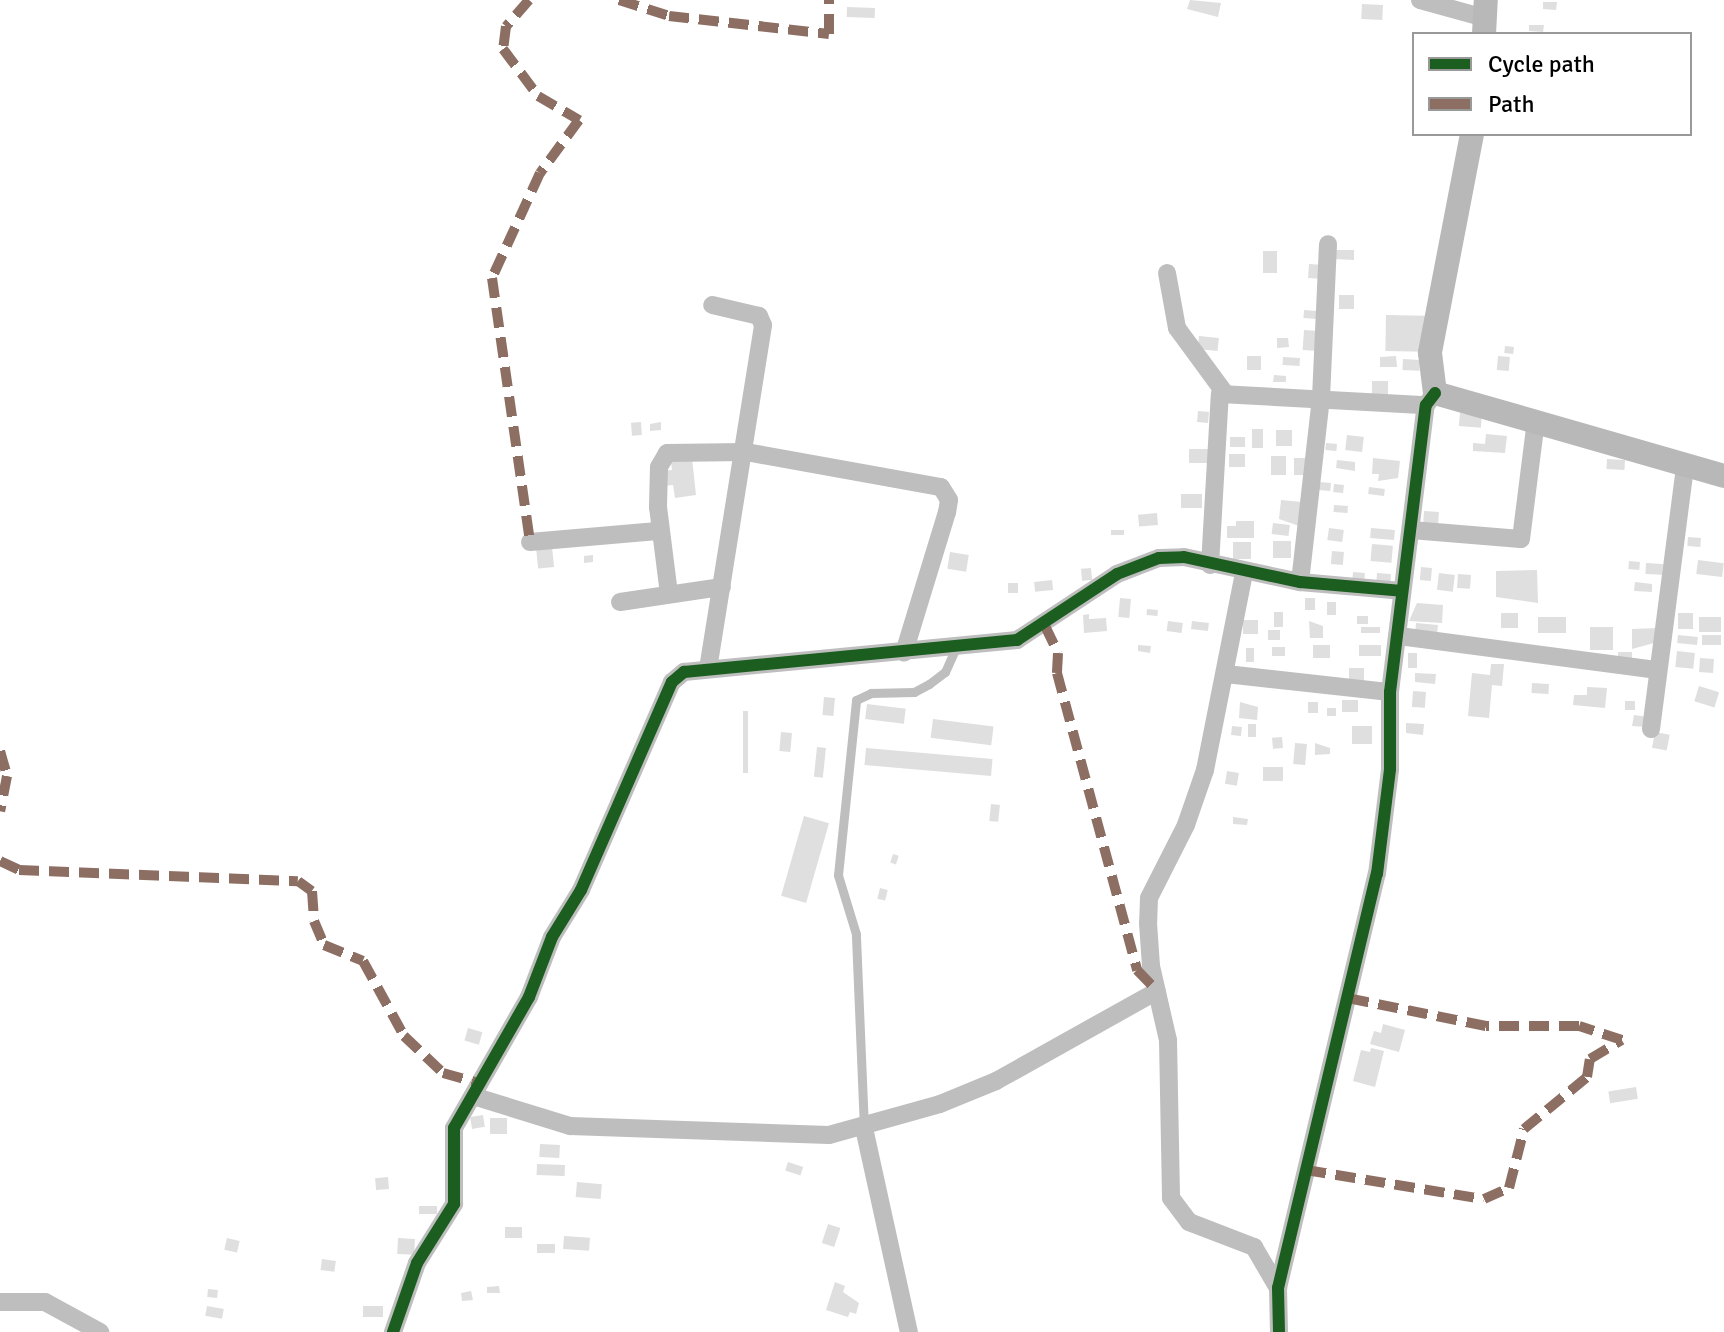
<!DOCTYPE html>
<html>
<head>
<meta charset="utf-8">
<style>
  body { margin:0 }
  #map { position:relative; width:1724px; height:1332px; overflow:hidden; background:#fff; font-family:Signika,sans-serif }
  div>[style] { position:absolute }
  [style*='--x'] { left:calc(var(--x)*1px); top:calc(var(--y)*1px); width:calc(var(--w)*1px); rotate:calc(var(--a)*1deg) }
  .building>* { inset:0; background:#dfdfdf; transform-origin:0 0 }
  .lane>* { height:9px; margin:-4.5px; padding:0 4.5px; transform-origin:4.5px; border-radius:4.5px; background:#bebebe }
  .street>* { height:18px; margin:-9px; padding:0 9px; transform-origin:9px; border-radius:9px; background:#bebebe }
  .secondary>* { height:24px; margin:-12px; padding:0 12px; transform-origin:12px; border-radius:12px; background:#b8b8b8 }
  .quiet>* { height:10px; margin-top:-5px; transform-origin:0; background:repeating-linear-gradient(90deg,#8d6e63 0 20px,transparent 0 30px) }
  .cycleway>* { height:12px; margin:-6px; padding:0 6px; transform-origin:6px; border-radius:6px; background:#1b5e20 }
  span { translate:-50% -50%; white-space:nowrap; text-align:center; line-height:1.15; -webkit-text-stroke:7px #fff; paint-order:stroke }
  .legend { position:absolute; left:1412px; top:32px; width:280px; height:104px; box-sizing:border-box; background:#fff; border:2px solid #999; margin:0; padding:10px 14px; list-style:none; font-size:24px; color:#000 }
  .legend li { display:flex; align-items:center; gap:16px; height:40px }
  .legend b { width:40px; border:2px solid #999 }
</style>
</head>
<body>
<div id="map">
  <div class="building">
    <i style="clip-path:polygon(1190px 0,1221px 3px,1218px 17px,1187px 9px)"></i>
    <i style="clip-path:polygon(1543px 2px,1557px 2px,1556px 10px,1543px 9px)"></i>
    <i style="left:1362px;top:4px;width:21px;height:15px;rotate:3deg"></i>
    <i style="left:847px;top:7px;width:28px;height:10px;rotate:2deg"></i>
    <i style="clip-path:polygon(1529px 25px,1544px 25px,1543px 32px,1529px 31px)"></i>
    <i style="clip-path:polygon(1335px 250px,1354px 250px,1354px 260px,1334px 259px)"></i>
    <i style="left:1263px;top:251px;width:14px;height:22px"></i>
    <i style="left:1309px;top:264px;width:15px;height:14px;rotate:4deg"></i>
    <i style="left:1339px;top:295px;width:15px;height:14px"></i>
    <i style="left:1304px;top:310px;width:13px;height:8px;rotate:4deg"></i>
    <i style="left:1386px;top:315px;width:39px;height:36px;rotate:1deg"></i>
    <i style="left:1304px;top:330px;width:16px;height:20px;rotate:4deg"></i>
    <i style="left:1199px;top:336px;width:20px;height:13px;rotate:6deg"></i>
    <i style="clip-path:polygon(1277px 338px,1288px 338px,1289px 347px,1277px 348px)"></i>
    <i style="left:1505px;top:346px;width:9px;height:7px;rotate:6deg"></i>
    <i style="left:1247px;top:356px;width:14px;height:14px"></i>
    <i style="clip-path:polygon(1396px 356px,1397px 367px,1380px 367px,1380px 357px)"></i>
    <i style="left:1498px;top:356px;width:12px;height:14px;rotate:5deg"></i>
    <i style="left:1283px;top:357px;width:17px;height:8px;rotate:3deg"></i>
    <i style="left:1403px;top:359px;width:17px;height:11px;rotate:3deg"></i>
    <i style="clip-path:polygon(1274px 375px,1286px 376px,1286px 382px,1273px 382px)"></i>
    <i style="left:1372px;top:381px;width:16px;height:15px"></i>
    <i style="left:1198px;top:411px;width:11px;height:11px;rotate:5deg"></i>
    <i style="left:1460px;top:413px;width:22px;height:13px;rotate:5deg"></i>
    <i style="left:641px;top:422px;width:13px;height:10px;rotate:86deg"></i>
    <i style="clip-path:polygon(661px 422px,661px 430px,650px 431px,650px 424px)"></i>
    <i style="left:1263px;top:429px;width:19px;height:11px;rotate:90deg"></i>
    <i style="left:1276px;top:430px;width:16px;height:16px"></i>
    <i style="clip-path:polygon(1486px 434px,1507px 436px,1505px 453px,1473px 451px,1473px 443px,1485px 444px)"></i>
    <i style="left:1347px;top:435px;width:17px;height:15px;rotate:7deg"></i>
    <i style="left:1230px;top:437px;width:15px;height:10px"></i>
    <i style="left:1326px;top:443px;width:11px;height:7px;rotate:5deg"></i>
    <i style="left:1189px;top:449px;width:20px;height:14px"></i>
    <i style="left:1229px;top:454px;width:16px;height:13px"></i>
    <i style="left:1271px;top:456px;width:15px;height:19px"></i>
    <i style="clip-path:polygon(692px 458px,696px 495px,675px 498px,673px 485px,662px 486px,660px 471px,672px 470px,671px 461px)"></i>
    <i style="left:1294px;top:458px;width:15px;height:17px"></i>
    <i style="clip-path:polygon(1373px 458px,1400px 461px,1398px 478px,1378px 481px,1379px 474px,1372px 474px)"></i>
    <i style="left:1607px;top:459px;width:18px;height:10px;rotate:3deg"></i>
    <i style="clip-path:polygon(1337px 460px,1355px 462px,1355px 471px,1336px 468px)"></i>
    <i style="left:1319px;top:482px;width:12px;height:8px;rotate:5deg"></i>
    <i style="left:1334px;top:484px;width:10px;height:8px;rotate:6deg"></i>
    <i style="left:1369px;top:487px;width:16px;height:7px;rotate:7deg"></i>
    <i style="left:1181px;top:494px;width:21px;height:14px"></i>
    <i style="clip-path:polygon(1281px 500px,1302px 502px,1299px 526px,1279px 519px)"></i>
    <i style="left:1334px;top:505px;width:14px;height:7px;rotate:4deg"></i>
    <i style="left:1424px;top:511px;width:15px;height:14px;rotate:4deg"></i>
    <i style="left:1157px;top:513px;width:12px;height:19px;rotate:85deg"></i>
    <i style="clip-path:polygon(1236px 521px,1254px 521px,1254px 538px,1227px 538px,1227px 526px,1236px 526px)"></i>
    <i style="left:1273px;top:523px;width:17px;height:11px;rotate:7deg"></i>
    <i style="left:1329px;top:528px;width:15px;height:12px;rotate:8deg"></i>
    <i style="left:1371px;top:528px;width:24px;height:10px;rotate:5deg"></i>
    <i style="left:1124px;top:530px;width:5px;height:13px;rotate:90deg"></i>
    <i style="left:1688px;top:537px;width:13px;height:9px;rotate:4deg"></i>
    <i style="left:1273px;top:541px;width:18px;height:17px"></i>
    <i style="left:1251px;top:542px;width:17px;height:18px;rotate:90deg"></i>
    <i style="left:1372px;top:544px;width:21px;height:17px;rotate:5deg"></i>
    <i style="left:552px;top:547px;width:20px;height:16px;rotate:84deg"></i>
    <i style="left:1332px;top:551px;width:12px;height:13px;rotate:5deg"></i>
    <i style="left:950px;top:552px;width:19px;height:17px;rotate:9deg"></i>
    <i style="clip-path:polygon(593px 555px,593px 562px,584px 563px,584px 556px)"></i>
    <i style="left:1698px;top:560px;width:26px;height:14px;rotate:7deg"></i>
    <i style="left:1629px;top:561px;width:11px;height:8px;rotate:5deg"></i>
    <i style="left:1646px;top:563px;width:17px;height:11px;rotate:3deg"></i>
    <i style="left:1421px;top:567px;width:11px;height:13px;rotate:5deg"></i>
    <i style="left:1091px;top:568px;width:12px;height:10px;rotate:85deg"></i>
    <i style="clip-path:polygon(1537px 570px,1538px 603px,1496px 597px,1496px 571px)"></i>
    <i style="left:1353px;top:572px;width:12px;height:9px;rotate:5deg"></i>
    <i style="left:1377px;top:573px;width:14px;height:10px;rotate:4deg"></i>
    <i style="left:1439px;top:573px;width:16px;height:17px;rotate:7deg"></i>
    <i style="left:1458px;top:574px;width:13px;height:14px;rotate:4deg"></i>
    <i style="left:1052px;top:580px;width:10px;height:18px;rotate:84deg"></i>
    <i style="clip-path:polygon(1635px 582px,1652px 584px,1652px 592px,1634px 591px)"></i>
    <i style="left:1008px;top:583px;width:10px;height:10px"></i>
    <i style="left:1120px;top:598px;width:11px;height:19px;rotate:5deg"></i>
    <i style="left:1305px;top:598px;width:10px;height:12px"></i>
    <i style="left:1327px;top:602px;width:9px;height:13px"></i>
    <i style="clip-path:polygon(1417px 603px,1443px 605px,1442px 623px,1409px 621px)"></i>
    <i style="left:1147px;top:609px;width:11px;height:6px;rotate:5deg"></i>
    <i style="left:1274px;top:612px;width:9px;height:15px"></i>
    <i style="left:1501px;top:613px;width:17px;height:15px"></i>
    <i style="left:1678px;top:613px;width:15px;height:16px"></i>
    <i style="clip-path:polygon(1089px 614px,1089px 619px,1106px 618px,1107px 631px,1084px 633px,1083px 615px)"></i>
    <i style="left:1357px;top:616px;width:11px;height:8px"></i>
    <i style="left:1538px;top:617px;width:28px;height:16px"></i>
    <i style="left:1699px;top:617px;width:22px;height:15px"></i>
    <i style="left:1243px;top:620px;width:15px;height:14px"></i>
    <i style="left:1168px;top:621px;width:15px;height:10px;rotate:8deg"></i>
    <i style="left:1192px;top:621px;width:17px;height:8px;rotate:7deg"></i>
    <i style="clip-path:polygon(1309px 621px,1323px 626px,1323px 638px,1310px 638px)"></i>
    <i style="left:1416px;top:623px;width:22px;height:13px;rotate:5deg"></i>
    <i style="left:1361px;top:627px;width:19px;height:6px"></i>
    <i style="left:1590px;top:627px;width:23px;height:23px"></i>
    <i style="clip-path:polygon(1658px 628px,1658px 642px,1632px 649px,1632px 629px)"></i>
    <i style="left:1268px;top:630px;width:12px;height:10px"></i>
    <i style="left:1678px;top:635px;width:20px;height:8px;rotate:6deg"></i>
    <i style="left:1721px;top:635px;width:10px;height:19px;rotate:90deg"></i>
    <i style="clip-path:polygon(1138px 645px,1151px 646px,1150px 653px,1138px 651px)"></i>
    <i style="left:1313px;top:645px;width:17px;height:13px"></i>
    <i style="left:1359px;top:645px;width:22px;height:11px"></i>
    <i style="left:1272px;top:647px;width:13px;height:9px"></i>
    <i style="left:1246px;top:648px;width:8px;height:14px"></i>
    <i style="left:1677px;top:651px;width:18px;height:16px;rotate:6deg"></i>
    <i style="left:1632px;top:652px;width:8px;height:14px;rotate:90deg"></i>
    <i style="left:1417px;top:653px;width:15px;height:9px;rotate:90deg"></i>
    <i style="left:1700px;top:658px;width:14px;height:14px;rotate:4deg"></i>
    <i style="clip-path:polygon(1491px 664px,1504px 664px,1502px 686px,1492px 685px,1489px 718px,1468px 716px,1472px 673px,1490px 675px)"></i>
    <i style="left:1349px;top:668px;width:15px;height:14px"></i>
    <i style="clip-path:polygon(1415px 673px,1436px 674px,1435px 684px,1415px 682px)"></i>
    <i style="left:1532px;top:683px;width:17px;height:10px;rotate:3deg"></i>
    <i style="left:1699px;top:686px;width:21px;height:16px;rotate:17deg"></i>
    <i style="clip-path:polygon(1587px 687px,1607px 688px,1605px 708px,1573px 705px,1574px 695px,1587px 695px)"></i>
    <i style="left:1413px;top:691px;width:13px;height:16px;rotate:4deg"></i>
    <i style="left:824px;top:697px;width:11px;height:18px;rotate:5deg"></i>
    <i style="left:1342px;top:700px;width:16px;height:12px"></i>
    <i style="left:1625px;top:701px;width:10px;height:9px"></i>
    <i style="clip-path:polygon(1240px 702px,1258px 707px,1257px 720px,1239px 718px)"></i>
    <i style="left:1308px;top:702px;width:10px;height:11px"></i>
    <i style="left:867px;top:704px;width:39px;height:15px;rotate:7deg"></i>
    <i style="left:1327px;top:708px;width:9px;height:8px"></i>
    <i style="left:743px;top:711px;width:5px;height:62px"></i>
    <i style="clip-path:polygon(1634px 715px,1648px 717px,1646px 727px,1632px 726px)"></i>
    <i style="left:933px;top:719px;width:61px;height:19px;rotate:7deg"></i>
    <i style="clip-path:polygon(1406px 723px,1424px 724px,1423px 735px,1406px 733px)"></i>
    <i style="left:1248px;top:724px;width:8px;height:13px"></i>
    <i style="left:1232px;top:726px;width:10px;height:9px;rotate:6deg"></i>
    <i style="left:1372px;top:726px;width:18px;height:20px;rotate:90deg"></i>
    <i style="left:781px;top:732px;width:11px;height:19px;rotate:5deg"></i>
    <i style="left:1655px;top:732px;width:15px;height:16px;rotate:11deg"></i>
    <i style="left:1282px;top:737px;width:11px;height:10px;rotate:85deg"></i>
    <i style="left:1295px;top:743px;width:12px;height:21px;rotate:5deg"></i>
    <i style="clip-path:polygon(1315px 743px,1330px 748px,1330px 754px,1315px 755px)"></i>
    <i style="left:817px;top:747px;width:9px;height:30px;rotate:6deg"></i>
    <i style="left:866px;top:748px;width:127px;height:17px;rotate:5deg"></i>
    <i style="left:1283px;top:767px;width:14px;height:20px;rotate:90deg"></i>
    <i style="left:1227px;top:771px;width:12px;height:13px;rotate:9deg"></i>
    <i style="left:991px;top:804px;width:9px;height:17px;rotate:6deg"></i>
    <i style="left:804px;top:816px;width:26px;height:83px;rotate:16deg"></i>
    <i style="clip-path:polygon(1233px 817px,1248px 819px,1247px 825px,1233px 824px)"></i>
    <i style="left:893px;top:854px;width:6px;height:9px;rotate:18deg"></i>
    <i style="left:880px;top:888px;width:8px;height:11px;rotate:14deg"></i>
    <i style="clip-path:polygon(1383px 1024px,1405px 1030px,1399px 1052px,1370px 1044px,1374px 1031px,1381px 1033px)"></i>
    <i style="left:468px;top:1028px;width:15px;height:13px;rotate:16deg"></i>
    <i style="clip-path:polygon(1371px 1048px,1384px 1051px,1375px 1087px,1353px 1081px,1361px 1050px,1370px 1052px)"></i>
    <i style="left:1636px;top:1087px;width:12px;height:28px;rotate:81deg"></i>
    <i style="left:483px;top:1115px;width:12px;height:13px;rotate:81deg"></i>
    <i style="left:507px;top:1118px;width:16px;height:17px;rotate:90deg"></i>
    <i style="left:540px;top:1144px;width:20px;height:13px;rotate:3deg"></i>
    <i style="left:788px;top:1162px;width:16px;height:9px;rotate:18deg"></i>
    <i style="left:537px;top:1164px;width:28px;height:11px;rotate:2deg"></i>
    <i style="left:388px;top:1177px;width:12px;height:13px;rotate:85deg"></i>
    <i style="left:577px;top:1182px;width:25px;height:15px;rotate:5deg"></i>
    <i style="left:419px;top:1206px;width:18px;height:8px"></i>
    <i style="left:828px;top:1224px;width:13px;height:20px;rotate:18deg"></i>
    <i style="left:505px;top:1227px;width:17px;height:11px"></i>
    <i style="left:564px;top:1236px;width:26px;height:13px;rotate:4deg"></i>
    <i style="left:227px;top:1238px;width:13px;height:12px;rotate:13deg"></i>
    <i style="left:398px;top:1238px;width:17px;height:16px;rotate:3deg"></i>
    <i style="left:537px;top:1244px;width:18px;height:9px"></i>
    <i style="left:322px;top:1259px;width:14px;height:11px;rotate:8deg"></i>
    <i style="clip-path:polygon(835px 1282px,845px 1286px,843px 1292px,859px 1303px,856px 1314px,850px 1312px,848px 1317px,826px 1310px)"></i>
    <i style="clip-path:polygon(499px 1286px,500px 1293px,487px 1293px,487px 1287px)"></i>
    <i style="left:208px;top:1289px;width:10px;height:8px;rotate:6deg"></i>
    <i style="clip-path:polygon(471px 1291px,473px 1300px,462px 1301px,461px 1293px)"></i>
    <i style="left:207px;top:1306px;width:17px;height:10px;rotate:10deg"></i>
    <i style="left:363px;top:1306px;width:20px;height:11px"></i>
  </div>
  <div class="lane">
    <i style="--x:864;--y:1128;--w:194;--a:-92.4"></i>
    <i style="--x:856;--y:934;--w:62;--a:-107"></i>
    <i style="--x:838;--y:875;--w:176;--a:-84.1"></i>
    <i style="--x:856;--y:700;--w:17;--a:-25"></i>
    <i style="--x:871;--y:693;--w:43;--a:-1.3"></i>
    <i style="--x:914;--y:692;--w:17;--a:-28"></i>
    <i style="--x:929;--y:684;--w:20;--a:-37"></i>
    <i style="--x:945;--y:672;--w:27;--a:-66"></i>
  </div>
  <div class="street">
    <i style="--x:1420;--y:0;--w:67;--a:15.5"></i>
    <i style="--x:1167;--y:273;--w:56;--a:79.7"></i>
    <i style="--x:1177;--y:328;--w:79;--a:53.7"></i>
    <i style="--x:1411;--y:530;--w:110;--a:4.7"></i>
    <i style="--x:1521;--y:539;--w:119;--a:-82.8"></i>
    <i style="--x:530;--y:542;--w:128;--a:-4.9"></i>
    <i style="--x:1210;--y:565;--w:171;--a:-86.7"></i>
    <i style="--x:1220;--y:394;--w:206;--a:3.1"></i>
    <i style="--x:1244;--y:573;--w:201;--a:101.2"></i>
    <i style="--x:1205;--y:770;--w:58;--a:109.1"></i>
    <i style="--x:1186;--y:825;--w:82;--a:116.9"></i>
    <i style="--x:1149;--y:898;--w:25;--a:92"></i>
    <i style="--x:1148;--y:923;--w:43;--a:86"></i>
    <i style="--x:1151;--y:966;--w:76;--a:77.1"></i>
    <i style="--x:1168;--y:1040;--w:158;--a:88.9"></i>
    <i style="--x:1171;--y:1198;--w:30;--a:53"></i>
    <i style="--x:1189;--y:1222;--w:70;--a:21"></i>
    <i style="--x:1254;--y:1247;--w:48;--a:59.7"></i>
    <i style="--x:1300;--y:582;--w:185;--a:-83.5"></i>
    <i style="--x:1321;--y:398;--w:154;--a:-87.4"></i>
    <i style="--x:669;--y:594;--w:88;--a:-97.2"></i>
    <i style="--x:658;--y:507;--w:40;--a:-88.6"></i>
    <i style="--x:659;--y:467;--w:16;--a:-60"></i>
    <i style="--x:667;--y:453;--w:79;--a:-0.7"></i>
    <i style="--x:746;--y:452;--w:198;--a:10.2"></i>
    <i style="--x:941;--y:487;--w:15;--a:58"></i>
    <i style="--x:949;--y:500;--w:12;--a:99"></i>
    <i style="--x:947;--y:512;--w:147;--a:107"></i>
    <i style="--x:620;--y:602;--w:103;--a:-8.4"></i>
    <i style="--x:1399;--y:636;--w:261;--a:7.5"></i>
    <i style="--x:708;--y:669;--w:348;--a:-80.9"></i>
    <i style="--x:763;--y:325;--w:10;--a:-114"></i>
    <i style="--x:759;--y:316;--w:48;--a:-166.8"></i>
    <i style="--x:1226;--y:674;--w:165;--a:6.3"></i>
    <i style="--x:1651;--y:729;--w:264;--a:-82.6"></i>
    <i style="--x:473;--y:1096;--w:102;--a:17.2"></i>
    <i style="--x:570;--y:1126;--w:259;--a:2"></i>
    <i style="--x:829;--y:1135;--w:115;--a:-15.6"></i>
    <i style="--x:940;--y:1104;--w:61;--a:-22.3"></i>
    <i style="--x:996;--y:1081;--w:184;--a:-29.2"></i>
    <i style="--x:864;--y:1128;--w:209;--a:77.6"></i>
    <i style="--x:0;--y:1302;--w:45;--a:0"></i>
    <i style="--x:45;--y:1302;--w:63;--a:28.6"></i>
    <i style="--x:393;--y:1332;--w:73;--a:-70.8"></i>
    <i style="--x:417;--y:1263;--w:70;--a:-57.9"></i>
    <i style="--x:454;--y:1204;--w:76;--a:-90"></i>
    <i style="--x:454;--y:1128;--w:151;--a:-60.2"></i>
    <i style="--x:529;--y:997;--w:64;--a:-69"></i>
    <i style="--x:552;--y:937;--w:55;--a:-58.3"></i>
    <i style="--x:581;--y:890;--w:227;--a:-66.4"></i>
    <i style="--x:672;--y:682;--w:16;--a:-40"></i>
    <i style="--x:684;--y:672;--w:335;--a:-5.5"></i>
    <i style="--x:1017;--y:640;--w:120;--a:-33.4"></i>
    <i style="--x:1117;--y:574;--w:45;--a:-20.9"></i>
    <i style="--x:1159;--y:558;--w:25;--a:-2"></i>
    <i style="--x:1184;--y:557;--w:119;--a:12.2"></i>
    <i style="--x:1300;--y:582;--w:102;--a:5"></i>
    <i style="--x:1279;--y:1332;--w:44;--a:-91.3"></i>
    <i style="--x:1278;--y:1288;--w:426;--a:-76.6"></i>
    <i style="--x:1377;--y:874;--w:106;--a:-82.9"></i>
    <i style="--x:1390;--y:769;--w:77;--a:-90"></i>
    <i style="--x:1390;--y:692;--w:289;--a:-82.9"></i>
    <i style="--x:1426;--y:405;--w:15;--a:-53"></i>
  </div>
  <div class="secondary">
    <i style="--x:1484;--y:34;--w:34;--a:-87"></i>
    <i style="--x:1472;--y:134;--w:223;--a:100.9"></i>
    <i style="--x:1430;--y:353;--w:40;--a:82.9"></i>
    <i style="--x:1435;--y:393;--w:301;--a:16"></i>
  </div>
  <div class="quiet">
    <i style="--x:529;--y:0;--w:35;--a:131"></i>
    <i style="--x:506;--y:26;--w:23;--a:97"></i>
    <i style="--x:503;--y:49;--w:59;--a:53.3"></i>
    <i style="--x:538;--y:96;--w:48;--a:30.3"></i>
    <i style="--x:579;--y:120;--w:66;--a:126.3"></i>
    <i style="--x:540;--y:173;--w:115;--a:114.6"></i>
    <i style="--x:492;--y:278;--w:267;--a:81.8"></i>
    <i style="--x:619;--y:0;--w:52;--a:17.7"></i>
    <i style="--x:669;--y:16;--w:161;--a:6.4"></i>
    <i style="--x:829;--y:34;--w:34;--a:-90"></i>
    <i style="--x:1045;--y:626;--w:30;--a:64"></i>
    <i style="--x:1058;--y:653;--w:20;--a:93"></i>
    <i style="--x:1057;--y:673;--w:308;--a:74.9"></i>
    <i style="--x:1137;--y:970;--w:29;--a:46"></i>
    <i style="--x:0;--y:751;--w:26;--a:74"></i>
    <i style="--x:7;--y:776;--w:36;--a:101"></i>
    <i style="--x:0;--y:861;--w:21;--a:25"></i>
    <i style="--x:19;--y:870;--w:279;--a:2.3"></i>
    <i style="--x:298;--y:881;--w:17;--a:36"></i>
    <i style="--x:312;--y:891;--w:30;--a:86"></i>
    <i style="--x:314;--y:921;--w:26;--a:67"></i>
    <i style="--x:324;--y:945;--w:42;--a:22.3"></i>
    <i style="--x:363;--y:961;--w:85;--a:61.3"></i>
    <i style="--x:404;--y:1036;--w:54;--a:43.5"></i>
    <i style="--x:443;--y:1073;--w:41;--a:15.8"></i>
    <i style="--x:1306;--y:1170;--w:180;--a:9.3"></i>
    <i style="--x:1484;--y:1199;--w:27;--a:-24"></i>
    <i style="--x:1509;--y:1188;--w:61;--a:-75.7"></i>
    <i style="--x:1524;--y:1129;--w:82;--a:-39.5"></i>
    <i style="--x:1587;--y:1077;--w:18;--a:-81"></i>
    <i style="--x:1590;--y:1059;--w:37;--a:-31"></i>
    <i style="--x:1622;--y:1040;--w:45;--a:-162"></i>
    <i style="--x:1579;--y:1026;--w:93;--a:180"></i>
    <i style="--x:1486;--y:1026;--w:142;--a:-168.6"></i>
  </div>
  <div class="cycleway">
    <i style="--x:393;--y:1332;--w:73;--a:-70.8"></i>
    <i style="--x:417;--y:1263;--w:70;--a:-57.9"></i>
    <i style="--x:454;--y:1204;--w:76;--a:-90"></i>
    <i style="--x:454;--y:1128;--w:151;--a:-60.2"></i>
    <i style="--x:529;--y:997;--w:64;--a:-69"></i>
    <i style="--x:552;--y:937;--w:55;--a:-58.3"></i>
    <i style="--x:581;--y:890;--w:227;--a:-66.4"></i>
    <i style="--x:672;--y:682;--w:16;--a:-40"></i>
    <i style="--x:684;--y:672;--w:335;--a:-5.5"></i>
    <i style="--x:1017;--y:640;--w:120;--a:-33.4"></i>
    <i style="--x:1117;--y:574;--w:45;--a:-20.9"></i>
    <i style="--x:1159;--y:558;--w:25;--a:-2"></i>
    <i style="--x:1184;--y:557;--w:119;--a:12.2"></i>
    <i style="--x:1300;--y:582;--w:102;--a:5"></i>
    <i style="--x:1279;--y:1332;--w:44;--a:-91.3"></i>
    <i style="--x:1278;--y:1288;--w:426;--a:-76.6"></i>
    <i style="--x:1377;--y:874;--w:106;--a:-82.9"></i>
    <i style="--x:1390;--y:769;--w:77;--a:-90"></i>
    <i style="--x:1390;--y:692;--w:289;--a:-82.9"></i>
    <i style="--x:1426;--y:405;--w:15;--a:-53"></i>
  </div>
  <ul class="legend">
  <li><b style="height:10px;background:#1b5e20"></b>Cycle path</li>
  <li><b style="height:10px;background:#8d6e63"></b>Path</li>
  </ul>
</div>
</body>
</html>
